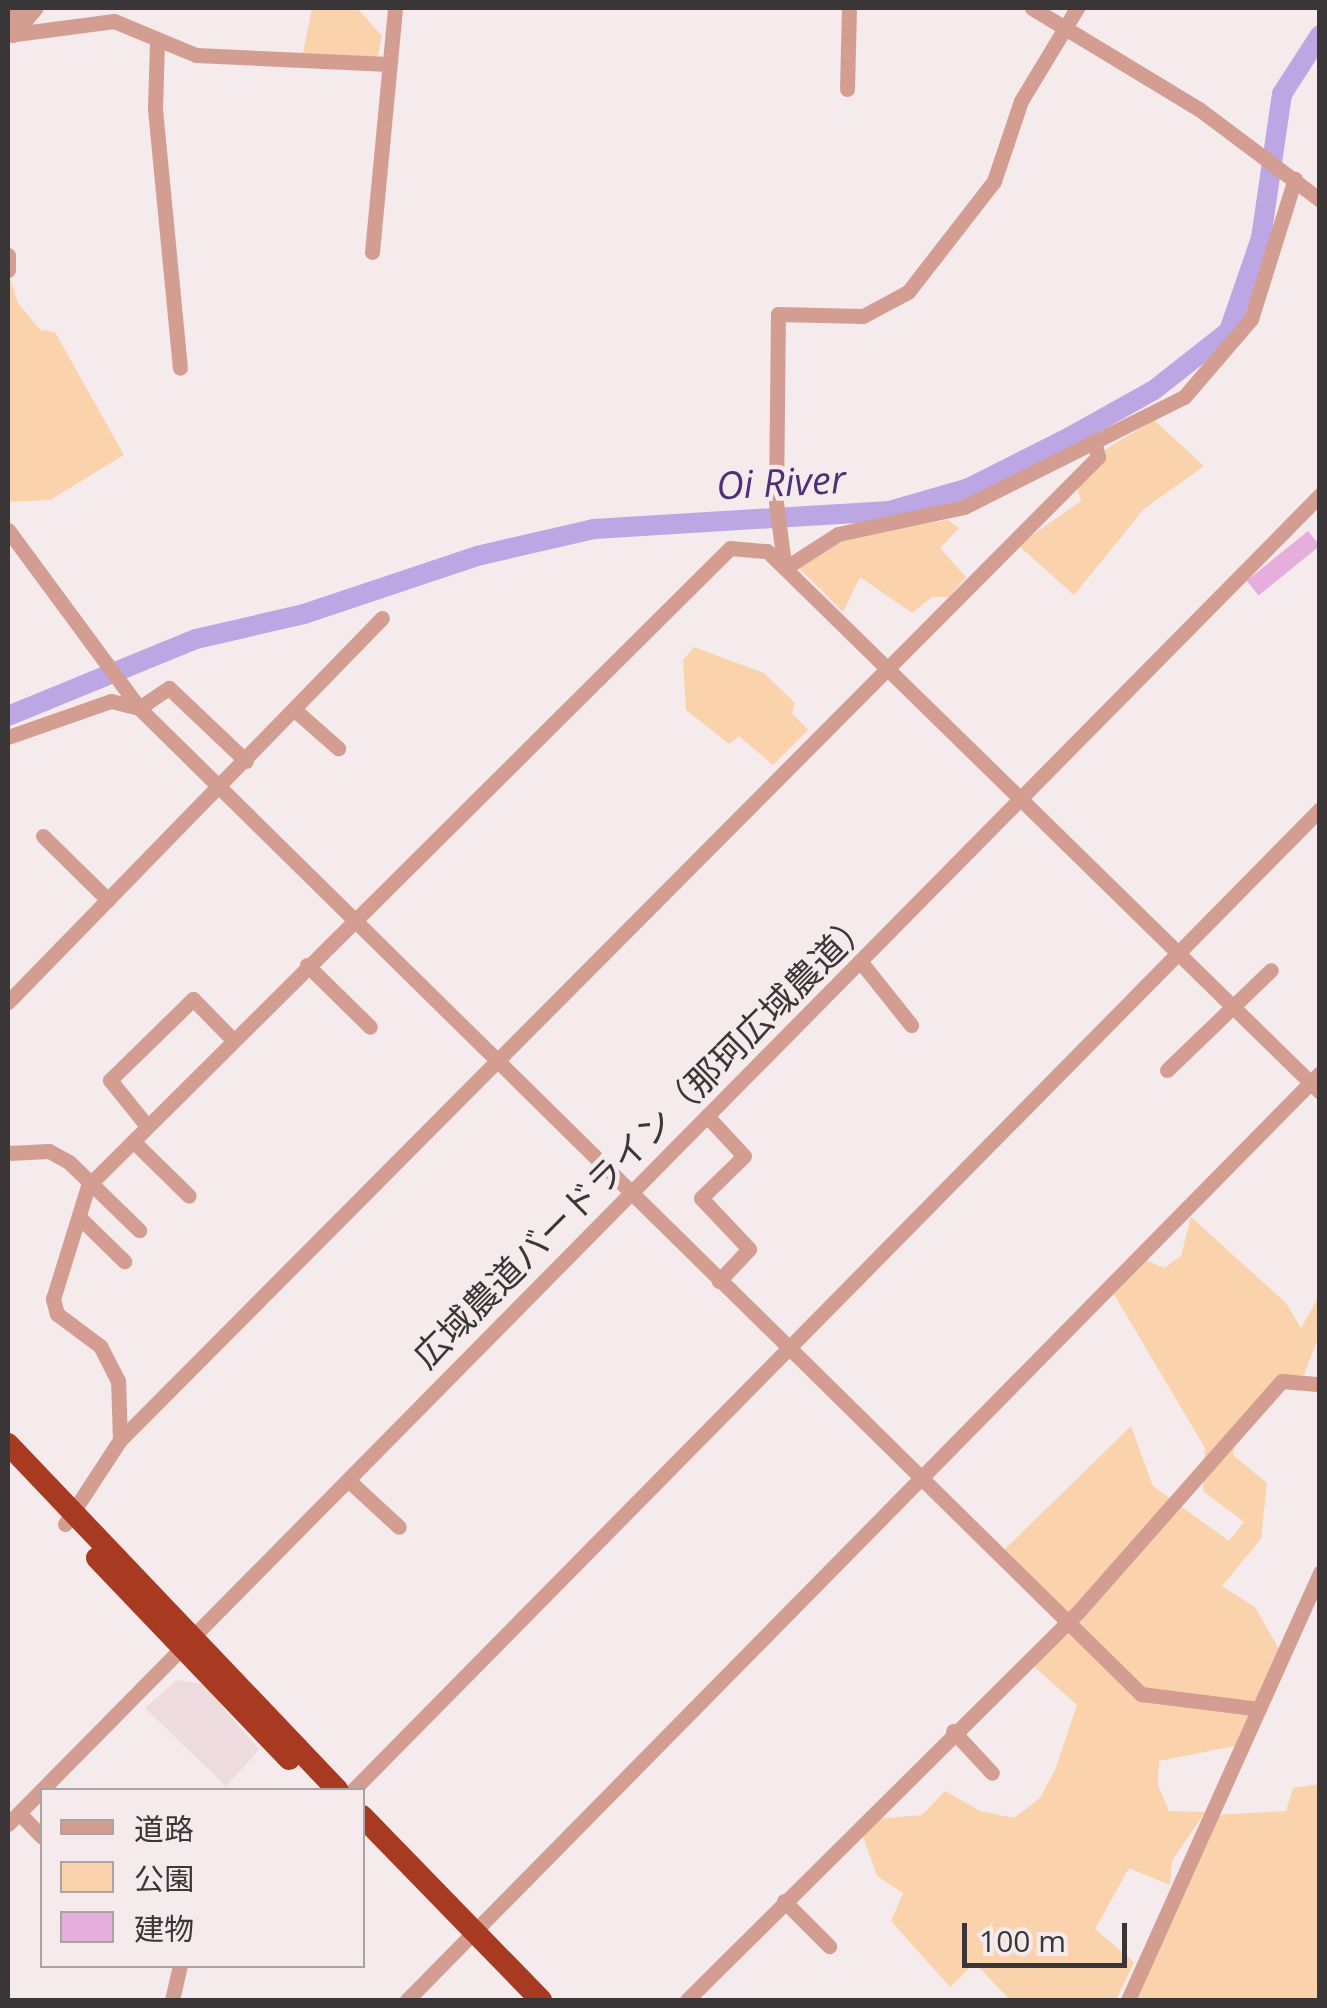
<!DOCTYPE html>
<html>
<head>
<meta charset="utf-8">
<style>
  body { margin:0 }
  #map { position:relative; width:1327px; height:2008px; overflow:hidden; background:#f5eaec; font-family:"Open Sans","Noto Sans JP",sans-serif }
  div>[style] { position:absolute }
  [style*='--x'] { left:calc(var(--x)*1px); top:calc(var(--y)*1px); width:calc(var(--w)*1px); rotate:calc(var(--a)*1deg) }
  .built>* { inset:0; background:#eddbdf }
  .green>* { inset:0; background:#fad3ad }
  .river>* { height:20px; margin:-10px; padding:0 10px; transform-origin:10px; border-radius:10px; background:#bca6e3 }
  .building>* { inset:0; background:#e6aedd; transform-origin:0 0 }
  .minor>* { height:15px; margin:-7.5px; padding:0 7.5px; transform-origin:7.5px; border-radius:7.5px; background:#d39e91 }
  .highway>* { height:22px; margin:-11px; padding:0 11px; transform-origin:11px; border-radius:11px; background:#a73a20 }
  span { translate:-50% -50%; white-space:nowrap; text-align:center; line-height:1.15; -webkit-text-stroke:9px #f5eaec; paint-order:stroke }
  .street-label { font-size:35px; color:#3a3637 }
  .water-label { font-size:38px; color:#4f3077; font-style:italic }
  .frame { position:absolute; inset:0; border:10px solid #3a3637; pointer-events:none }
  .legend { position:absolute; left:40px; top:1788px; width:325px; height:180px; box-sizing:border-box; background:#f5eaec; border:2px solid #aaa2a4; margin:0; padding:12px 18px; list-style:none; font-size:30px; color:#3a3637 }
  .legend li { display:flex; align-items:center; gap:20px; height:50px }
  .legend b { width:50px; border:2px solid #aaa2a4 }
  .scale { position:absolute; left:962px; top:1923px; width:165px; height:45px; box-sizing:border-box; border:5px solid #3a3637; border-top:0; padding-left:12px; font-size:30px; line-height:35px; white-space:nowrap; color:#3a3637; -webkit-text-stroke:8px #f5eaec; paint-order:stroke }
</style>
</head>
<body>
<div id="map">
  <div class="built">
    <i style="clip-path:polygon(177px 1680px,203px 1684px,259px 1750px,226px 1786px,145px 1708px)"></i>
  </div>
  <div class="green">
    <i style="clip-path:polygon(312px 8px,357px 8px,382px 36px,378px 57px,303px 53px)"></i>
    <i style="clip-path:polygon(8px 273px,18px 303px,40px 330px,55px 332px,124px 455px,50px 500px,8px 502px)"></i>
    <i style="clip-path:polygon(1154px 420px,1204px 466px,1144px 509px,1074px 595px,1018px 545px,1081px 501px,1077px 487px,1086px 461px)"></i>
    <i style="clip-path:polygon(948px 520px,959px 528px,940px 548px,966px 577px,949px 597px,932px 597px,912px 613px,860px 577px,843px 612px,796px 565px,839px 538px)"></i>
    <i style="clip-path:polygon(694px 647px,764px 673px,795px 703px,792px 713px,808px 730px,773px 765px,739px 736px,729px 744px,686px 710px,683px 660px)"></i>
    <i style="clip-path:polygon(1191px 1217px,1286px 1303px,1301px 1328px,1319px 1296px,1319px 1336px,1304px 1375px,1278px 1375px,1232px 1435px,1234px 1456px,1267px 1483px,1261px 1539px,1222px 1586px,1255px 1607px,1279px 1649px,1235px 1746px,1159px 1761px,1158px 1785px,1169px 1811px,1205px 1812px,1172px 1861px,1170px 1885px,1129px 1868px,1095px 1929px,1134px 1962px,1116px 2000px,1010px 2000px,975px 1963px,950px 1987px,891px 1921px,903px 1893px,877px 1876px,861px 1830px,877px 1819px,922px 1815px,945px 1791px,980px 1811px,1014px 1818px,1040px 1798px,1055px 1770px,1077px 1705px,1029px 1662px,1072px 1622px,1004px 1550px,1131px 1426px,1153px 1486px,1229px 1541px,1244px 1522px,1203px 1491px,1205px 1448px,1112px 1291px,1141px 1258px,1164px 1268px,1181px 1256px)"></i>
    <i style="clip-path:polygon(1319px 1784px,1319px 2000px,1132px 2000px,1215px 1815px,1286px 1811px,1293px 1788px)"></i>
  </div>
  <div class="river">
    <i style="--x:8;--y:716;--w:203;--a:-22.3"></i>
    <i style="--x:196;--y:639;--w:111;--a:-13"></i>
    <i style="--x:304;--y:614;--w:182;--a:-18.5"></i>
    <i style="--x:477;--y:556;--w:120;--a:-13"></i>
    <i style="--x:594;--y:529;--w:296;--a:-3.5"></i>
    <i style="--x:889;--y:511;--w:83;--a:-16"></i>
    <i style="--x:969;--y:488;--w:111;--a:-26.8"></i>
    <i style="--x:1068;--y:438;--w:98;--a:-29.2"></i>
    <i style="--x:1154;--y:390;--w:95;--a:-38.2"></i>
    <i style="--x:1229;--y:331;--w:98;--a:-71"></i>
    <i style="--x:1261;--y:238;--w:146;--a:-81.7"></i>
    <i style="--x:1282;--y:94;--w:70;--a:-57.2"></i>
  </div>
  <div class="building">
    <i style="left:1308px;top:531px;width:19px;height:79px;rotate:51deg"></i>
  </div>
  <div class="minor">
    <i style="--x:1032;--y:8;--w:195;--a:31.2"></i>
    <i style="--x:1199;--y:109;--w:151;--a:36.9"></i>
    <i style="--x:8;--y:21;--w:17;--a:-50"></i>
    <i style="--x:8;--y:35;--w:107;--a:-7.5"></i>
    <i style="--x:114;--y:21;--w:89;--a:22.5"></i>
    <i style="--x:196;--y:55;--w:193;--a:2.7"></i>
    <i style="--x:13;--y:35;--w:35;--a:-50"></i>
    <i style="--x:157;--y:42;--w:67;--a:91.7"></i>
    <i style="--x:155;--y:109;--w:260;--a:84.5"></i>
    <i style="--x:847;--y:89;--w:81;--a:-88.6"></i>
    <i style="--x:372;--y:252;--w:245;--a:-84.6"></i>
    <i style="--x:8;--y:255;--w:15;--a:90"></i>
    <i style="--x:8;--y:530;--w:221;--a:53.6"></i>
    <i style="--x:139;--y:708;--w:1406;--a:44.54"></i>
    <i style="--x:1141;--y:1694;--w:119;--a:7.2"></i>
    <i style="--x:784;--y:564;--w:63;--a:-97.4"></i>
    <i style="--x:776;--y:502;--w:188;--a:-89.4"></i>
    <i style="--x:778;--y:314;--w:85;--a:1.3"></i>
    <i style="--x:863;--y:316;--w:51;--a:-28.1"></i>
    <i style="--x:908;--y:292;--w:140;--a:-52.2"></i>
    <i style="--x:994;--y:181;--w:84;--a:-71.4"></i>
    <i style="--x:1021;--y:101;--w:109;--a:-58.9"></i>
    <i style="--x:785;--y:568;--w:63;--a:-32.7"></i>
    <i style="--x:838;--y:534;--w:129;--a:-12.1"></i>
    <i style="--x:964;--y:507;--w:246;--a:-26.6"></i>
    <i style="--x:1184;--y:397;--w:103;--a:-49.3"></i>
    <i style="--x:1251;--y:319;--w:147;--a:-72.6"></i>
    <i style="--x:297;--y:712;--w:55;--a:41.3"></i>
    <i style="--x:8;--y:737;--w:109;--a:-19.3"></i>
    <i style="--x:111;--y:701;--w:29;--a:14"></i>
    <i style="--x:139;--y:708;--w:36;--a:-34"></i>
    <i style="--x:169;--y:688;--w:106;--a:43.5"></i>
    <i style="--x:43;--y:836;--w:91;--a:44.6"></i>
    <i style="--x:860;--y:961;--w:82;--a:51.4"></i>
    <i style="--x:307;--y:965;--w:88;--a:44.5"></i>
    <i style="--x:8;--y:1002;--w:536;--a:-45.76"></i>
    <i style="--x:1167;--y:1070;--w:144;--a:-43.9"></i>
    <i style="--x:707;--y:1116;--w:54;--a:47.2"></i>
    <i style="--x:744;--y:1156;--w:60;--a:135.7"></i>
    <i style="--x:701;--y:1198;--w:70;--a:46.7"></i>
    <i style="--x:749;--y:1249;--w:44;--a:133.2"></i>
    <i style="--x:147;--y:1126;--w:59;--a:-128.8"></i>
    <i style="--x:110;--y:1080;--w:116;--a:-44.3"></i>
    <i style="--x:193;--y:999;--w:57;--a:45.7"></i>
    <i style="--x:133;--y:1141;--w:78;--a:44.5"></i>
    <i style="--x:8;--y:1153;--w:41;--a:-2.8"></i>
    <i style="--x:49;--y:1151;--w:23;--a:29"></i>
    <i style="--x:69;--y:1162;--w:98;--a:44.2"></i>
    <i style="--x:80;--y:1218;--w:62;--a:44.3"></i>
    <i style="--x:120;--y:1440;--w:59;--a:-91.9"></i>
    <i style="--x:118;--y:1381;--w:39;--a:-117"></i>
    <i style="--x:100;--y:1346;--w:54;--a:-143.3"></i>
    <i style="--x:57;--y:1314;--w:16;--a:-105"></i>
    <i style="--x:53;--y:1299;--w:118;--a:-72.8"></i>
    <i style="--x:88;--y:1186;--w:905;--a:-44.82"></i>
    <i style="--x:730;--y:548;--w:37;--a:5"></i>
    <i style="--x:767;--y:551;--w:774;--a:44.37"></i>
    <i style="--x:348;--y:1480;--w:69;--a:42.7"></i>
    <i style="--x:65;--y:1524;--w:100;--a:-56.8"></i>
    <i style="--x:120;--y:1440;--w:1387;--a:-45.15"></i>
    <i style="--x:1098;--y:457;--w:17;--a:-103"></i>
    <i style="--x:953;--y:1731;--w:57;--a:47.1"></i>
    <i style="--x:353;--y:1790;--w:1377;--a:-45.41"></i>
    <i style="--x:19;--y:1813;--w:33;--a:46"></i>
    <i style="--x:8;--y:1824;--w:1868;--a:-45.37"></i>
    <i style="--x:784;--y:1901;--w:64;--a:45"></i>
    <i style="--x:172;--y:2000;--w:35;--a:-77"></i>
    <i style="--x:407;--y:2000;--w:1301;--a:-45.44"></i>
    <i style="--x:687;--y:2000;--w:551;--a:-44.78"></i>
    <i style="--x:1078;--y:1612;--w:308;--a:-48.6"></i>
    <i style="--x:1282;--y:1381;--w:38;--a:5"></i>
    <i style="--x:1128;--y:2000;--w:469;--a:-65.8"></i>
  </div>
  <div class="highway">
    <i style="--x:8;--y:1444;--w:478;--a:46.4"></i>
    <i style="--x:97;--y:1558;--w:278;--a:46.3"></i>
    <i style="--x:362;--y:1816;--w:257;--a:45.8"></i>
  </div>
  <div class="street-label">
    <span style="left:642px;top:1139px;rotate:-45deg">広域農道バードライン（那珂広域農道）</span>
  </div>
  <div class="water-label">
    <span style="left:781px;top:482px;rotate:-3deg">Oi River</span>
  </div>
  <div class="frame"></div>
  <ul class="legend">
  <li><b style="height:12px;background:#d39e91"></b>道路</li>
  <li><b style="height:28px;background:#fad3ad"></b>公園</li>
  <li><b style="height:28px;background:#e6aedd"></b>建物</li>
  </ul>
  <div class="scale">100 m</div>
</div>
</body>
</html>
